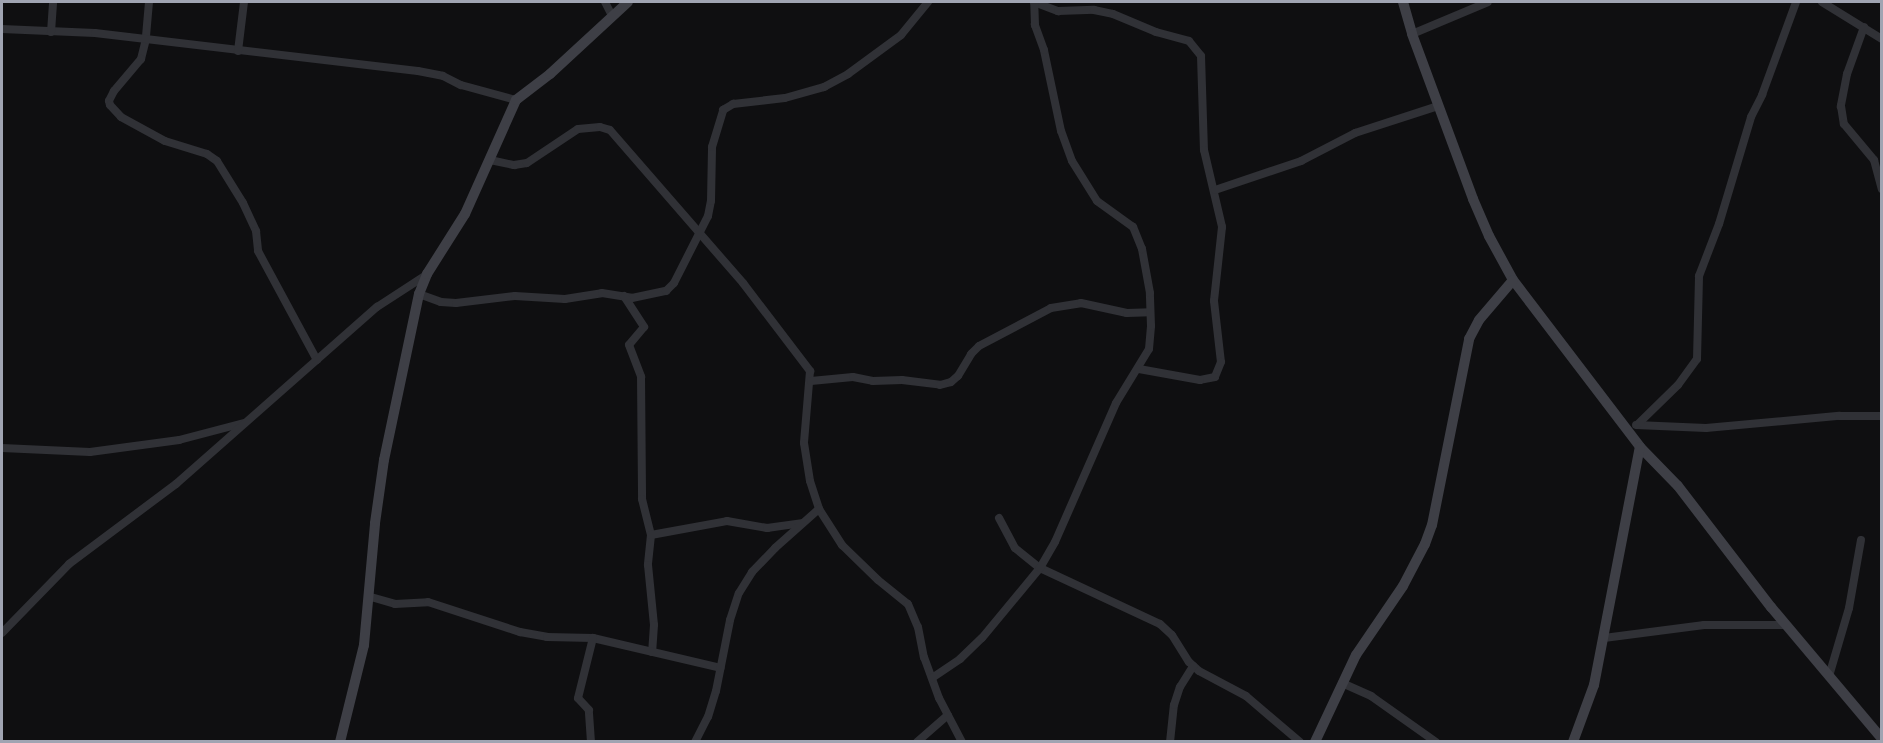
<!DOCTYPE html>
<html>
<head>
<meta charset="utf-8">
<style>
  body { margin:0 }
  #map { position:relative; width:1883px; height:743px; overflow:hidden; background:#0f0f11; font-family:Arial,sans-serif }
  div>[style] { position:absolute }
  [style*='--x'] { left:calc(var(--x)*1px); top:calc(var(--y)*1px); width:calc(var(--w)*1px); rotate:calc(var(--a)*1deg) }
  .street>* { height:8px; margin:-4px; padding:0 4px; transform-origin:4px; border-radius:4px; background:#303136 }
  .secondary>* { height:10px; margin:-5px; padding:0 5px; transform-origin:5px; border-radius:5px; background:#3e3f46 }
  span { translate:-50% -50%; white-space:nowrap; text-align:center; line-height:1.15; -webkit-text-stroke:5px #0b0a0c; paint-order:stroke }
  .frame { position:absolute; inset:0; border:3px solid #a0a4b2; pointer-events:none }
</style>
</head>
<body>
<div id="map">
  <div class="street">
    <i style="--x:149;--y:2;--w:37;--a:95"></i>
    <i style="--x:146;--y:39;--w:21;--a:104"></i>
    <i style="--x:141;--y:59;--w:42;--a:130.2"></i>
    <i style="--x:114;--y:91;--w:11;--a:117"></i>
    <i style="--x:109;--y:101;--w:4;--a:76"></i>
    <i style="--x:110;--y:105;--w:16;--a:47"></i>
    <i style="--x:121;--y:117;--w:50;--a:28.6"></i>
    <i style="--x:165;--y:141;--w:44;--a:17.2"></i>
    <i style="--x:207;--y:154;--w:12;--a:35"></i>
    <i style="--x:217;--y:161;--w:49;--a:58.2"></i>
    <i style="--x:243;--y:203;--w:31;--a:65"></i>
    <i style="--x:256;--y:231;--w:20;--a:84"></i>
    <i style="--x:258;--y:251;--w:124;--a:61.6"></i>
    <i style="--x:605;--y:2;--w:16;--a:63"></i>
    <i style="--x:1034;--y:2;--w:26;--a:21"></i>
    <i style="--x:1058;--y:11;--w:36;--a:-2"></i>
    <i style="--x:1094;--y:10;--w:19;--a:12"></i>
    <i style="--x:1113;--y:14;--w:47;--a:22.7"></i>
    <i style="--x:1156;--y:32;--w:34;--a:15"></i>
    <i style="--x:1189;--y:41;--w:19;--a:51"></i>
    <i style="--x:1201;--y:56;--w:94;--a:88.2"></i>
    <i style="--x:1204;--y:150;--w:79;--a:76.8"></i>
    <i style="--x:1222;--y:227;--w:74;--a:96.2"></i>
    <i style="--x:1214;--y:301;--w:61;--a:83.5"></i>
    <i style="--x:1221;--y:362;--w:16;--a:112"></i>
    <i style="--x:1215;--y:377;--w:15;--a:169"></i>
    <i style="--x:1200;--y:380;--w:62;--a:-169.8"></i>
    <i style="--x:1822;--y:2;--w:70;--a:31.7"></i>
    <i style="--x:1864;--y:27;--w:50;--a:109.9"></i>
    <i style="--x:1847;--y:74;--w:33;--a:101"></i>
    <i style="--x:1841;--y:106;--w:18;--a:81"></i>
    <i style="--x:1844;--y:124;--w:47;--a:50.2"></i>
    <i style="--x:1874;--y:160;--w:30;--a:75"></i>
    <i style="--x:2;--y:29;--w:93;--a:2.5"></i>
    <i style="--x:95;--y:33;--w:325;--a:6.7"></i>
    <i style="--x:418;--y:71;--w:25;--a:11"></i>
    <i style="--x:443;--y:76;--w:20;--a:27"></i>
    <i style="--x:461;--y:85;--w:57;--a:15.3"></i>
    <i style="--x:51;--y:32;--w:30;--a:-86"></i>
    <i style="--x:1412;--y:34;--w:82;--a:-22.8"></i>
    <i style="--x:238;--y:51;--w:49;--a:-83"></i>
    <i style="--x:490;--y:160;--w:25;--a:12"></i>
    <i style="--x:514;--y:165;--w:13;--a:-9"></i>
    <i style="--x:527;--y:163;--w:61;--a:-33.7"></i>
    <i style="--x:578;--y:129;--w:22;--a:-5"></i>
    <i style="--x:600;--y:127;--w:10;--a:17"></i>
    <i style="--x:610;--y:130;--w:203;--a:49"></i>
    <i style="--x:743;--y:283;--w:111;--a:52.7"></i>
    <i style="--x:810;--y:371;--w:72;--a:94.8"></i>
    <i style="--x:804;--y:443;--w:38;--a:81"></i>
    <i style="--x:810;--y:481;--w:29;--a:72"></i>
    <i style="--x:819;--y:509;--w:43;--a:57.4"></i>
    <i style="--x:842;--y:545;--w:50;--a:44.2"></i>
    <i style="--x:878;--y:580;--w:38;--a:39"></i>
    <i style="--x:908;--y:604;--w:25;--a:67"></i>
    <i style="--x:918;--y:627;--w:31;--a:79"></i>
    <i style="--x:924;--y:657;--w:44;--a:69.9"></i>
    <i style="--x:939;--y:698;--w:50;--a:62.4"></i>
    <i style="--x:1215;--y:190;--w:91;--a:-18.6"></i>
    <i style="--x:1301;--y:161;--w:61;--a:-27.4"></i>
    <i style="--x:1355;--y:133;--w:87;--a:-18"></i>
    <i style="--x:419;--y:294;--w:23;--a:20"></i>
    <i style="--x:441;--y:302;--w:15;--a:4"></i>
    <i style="--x:456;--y:303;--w:59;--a:-6.8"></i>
    <i style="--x:515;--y:296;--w:50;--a:3.4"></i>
    <i style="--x:565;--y:299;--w:37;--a:-9"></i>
    <i style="--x:602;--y:293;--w:30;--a:9"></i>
    <i style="--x:632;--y:298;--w:35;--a:-12"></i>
    <i style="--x:666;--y:291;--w:11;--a:-45"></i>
    <i style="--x:674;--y:283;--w:75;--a:-63.1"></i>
    <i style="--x:708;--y:216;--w:15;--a:-79"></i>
    <i style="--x:711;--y:201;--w:54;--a:-88.9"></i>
    <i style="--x:712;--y:147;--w:39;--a:-73"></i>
    <i style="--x:723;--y:110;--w:12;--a:-31"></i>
    <i style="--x:733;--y:104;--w:52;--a:-6.6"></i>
    <i style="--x:785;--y:98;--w:41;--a:-15.8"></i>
    <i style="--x:824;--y:87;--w:27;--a:-28"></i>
    <i style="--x:848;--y:74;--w:66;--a:-36.3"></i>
    <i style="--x:901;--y:35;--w:43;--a:-50.7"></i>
    <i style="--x:624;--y:296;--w:37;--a:57"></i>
    <i style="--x:644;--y:327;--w:23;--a:130"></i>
    <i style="--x:629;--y:345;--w:34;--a:69"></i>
    <i style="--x:641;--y:377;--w:122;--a:89.5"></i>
    <i style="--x:642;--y:499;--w:37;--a:76"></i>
    <i style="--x:651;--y:535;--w:30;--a:96"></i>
    <i style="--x:648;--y:565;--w:60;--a:84.3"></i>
    <i style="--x:654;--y:625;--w:27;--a:94"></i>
    <i style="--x:811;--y:381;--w:42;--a:-5.4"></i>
    <i style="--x:853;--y:377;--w:20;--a:11"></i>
    <i style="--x:873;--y:381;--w:29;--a:-2"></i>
    <i style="--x:902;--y:380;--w:38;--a:7"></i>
    <i style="--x:940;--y:385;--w:11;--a:-15"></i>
    <i style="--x:951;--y:382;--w:9;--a:-41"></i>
    <i style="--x:958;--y:376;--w:26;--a:-59"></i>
    <i style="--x:971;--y:354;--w:11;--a:-45"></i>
    <i style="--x:979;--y:346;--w:81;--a:-27.8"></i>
    <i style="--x:1051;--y:308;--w:30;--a:-9"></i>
    <i style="--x:1081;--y:303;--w:47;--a:12.3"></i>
    <i style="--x:1127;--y:313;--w:23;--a:-2"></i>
    <i style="--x:1636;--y:425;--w:70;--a:2.5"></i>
    <i style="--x:1706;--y:428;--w:134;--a:-5.2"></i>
    <i style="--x:1839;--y:416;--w:43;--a:0"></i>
    <i style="--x:1637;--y:425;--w:57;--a:-44.3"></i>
    <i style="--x:1678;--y:385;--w:32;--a:-54"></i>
    <i style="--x:1697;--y:359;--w:83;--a:-88.6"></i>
    <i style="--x:1699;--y:276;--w:56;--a:-69"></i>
    <i style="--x:1719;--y:224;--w:112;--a:-73.3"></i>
    <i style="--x:1751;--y:117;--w:25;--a:-63"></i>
    <i style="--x:1762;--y:95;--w:99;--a:-69.9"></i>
    <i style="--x:2;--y:448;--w:88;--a:2.6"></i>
    <i style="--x:90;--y:452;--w:90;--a:-7.7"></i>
    <i style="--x:179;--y:440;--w:67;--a:-14.7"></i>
    <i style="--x:999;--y:518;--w:34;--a:62"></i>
    <i style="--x:1015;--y:548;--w:32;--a:39"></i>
    <i style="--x:1040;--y:568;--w:132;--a:25"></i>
    <i style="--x:1160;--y:624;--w:16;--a:43"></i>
    <i style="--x:1172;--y:635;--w:32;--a:58"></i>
    <i style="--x:1189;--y:662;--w:13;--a:42"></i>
    <i style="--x:1199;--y:671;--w:53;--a:28"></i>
    <i style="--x:1246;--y:696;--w:71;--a:40.4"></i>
    <i style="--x:651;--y:535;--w:77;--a:-10.4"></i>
    <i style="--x:727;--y:521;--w:41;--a:9.9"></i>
    <i style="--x:767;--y:528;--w:35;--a:-8"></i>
    <i style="--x:371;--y:597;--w:25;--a:16"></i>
    <i style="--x:395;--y:604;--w:33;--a:-3"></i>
    <i style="--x:428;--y:602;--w:97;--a:18.1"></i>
    <i style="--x:520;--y:632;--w:27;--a:10"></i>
    <i style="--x:547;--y:637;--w:46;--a:1.2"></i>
    <i style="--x:593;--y:638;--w:131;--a:13.2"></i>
    <i style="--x:2;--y:633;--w:96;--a:-45.8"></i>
    <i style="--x:69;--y:564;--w:134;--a:-36.8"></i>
    <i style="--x:176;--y:484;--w:268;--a:-41.4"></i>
    <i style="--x:377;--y:307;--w:59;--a:-33.1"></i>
    <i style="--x:1604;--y:638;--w:101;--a:-7.4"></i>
    <i style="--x:1704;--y:625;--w:82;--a:0"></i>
    <i style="--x:1829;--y:676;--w:71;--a:-73.6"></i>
    <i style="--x:1849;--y:608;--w:69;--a:-80"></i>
    <i style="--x:932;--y:678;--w:34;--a:-34"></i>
    <i style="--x:960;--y:659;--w:30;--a:-44"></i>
    <i style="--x:982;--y:638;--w:91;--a:-50.4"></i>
    <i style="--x:1040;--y:568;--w:30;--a:-60"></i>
    <i style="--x:1055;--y:542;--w:152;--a:-66.3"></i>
    <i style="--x:1116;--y:403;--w:63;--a:-58.6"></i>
    <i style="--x:1149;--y:349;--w:23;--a:-85"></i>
    <i style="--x:1151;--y:326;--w:33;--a:-92"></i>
    <i style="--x:1150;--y:293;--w:45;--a:-100.3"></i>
    <i style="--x:1142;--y:249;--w:24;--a:-112"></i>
    <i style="--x:1133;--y:227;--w:44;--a:-144.2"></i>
    <i style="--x:1097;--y:201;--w:47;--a:-122"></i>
    <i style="--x:1072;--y:161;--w:32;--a:-110"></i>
    <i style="--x:1061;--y:131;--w:83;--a:-101.9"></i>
    <i style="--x:1044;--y:50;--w:27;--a:-110"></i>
    <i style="--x:1035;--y:25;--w:23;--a:-92"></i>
    <i style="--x:1342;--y:683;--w:32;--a:24"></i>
    <i style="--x:1371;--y:696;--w:80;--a:35.3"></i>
    <i style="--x:591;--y:742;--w:32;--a:-94"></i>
    <i style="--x:589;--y:710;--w:16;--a:-133"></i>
    <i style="--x:578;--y:698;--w:62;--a:-76"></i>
    <i style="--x:695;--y:742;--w:28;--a:-63"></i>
    <i style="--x:708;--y:717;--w:27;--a:-73"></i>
    <i style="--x:716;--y:691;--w:72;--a:-78.8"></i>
    <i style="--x:730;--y:620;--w:28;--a:-72"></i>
    <i style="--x:739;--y:593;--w:25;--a:-58"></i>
    <i style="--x:752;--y:572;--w:33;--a:-46"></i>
    <i style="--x:775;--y:548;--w:59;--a:-41.6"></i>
    <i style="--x:917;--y:742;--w:41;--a:-41.1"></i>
    <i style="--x:1170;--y:742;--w:37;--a:-84"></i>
    <i style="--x:1174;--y:705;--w:19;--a:-72"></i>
    <i style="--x:1180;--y:687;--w:25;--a:-58"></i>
  </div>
  <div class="secondary">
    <i style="--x:1403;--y:2;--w:33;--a:74"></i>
    <i style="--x:1412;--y:34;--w:176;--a:69.7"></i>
    <i style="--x:1473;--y:199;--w:40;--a:66.6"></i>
    <i style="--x:1489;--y:236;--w:50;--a:61.4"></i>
    <i style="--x:1513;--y:280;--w:210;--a:52.7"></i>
    <i style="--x:1640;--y:447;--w:54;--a:45.7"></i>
    <i style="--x:1678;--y:486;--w:153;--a:52.5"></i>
    <i style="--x:1771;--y:607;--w:172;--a:49.9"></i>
    <i style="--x:340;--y:742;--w:100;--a:-76.1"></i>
    <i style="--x:364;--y:645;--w:122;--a:-84.8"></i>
    <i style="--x:375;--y:523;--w:64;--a:-81.9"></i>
    <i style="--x:384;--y:460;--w:170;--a:-78.1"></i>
    <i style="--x:419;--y:294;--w:22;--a:-68"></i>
    <i style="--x:427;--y:274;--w:71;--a:-57.7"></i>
    <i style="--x:465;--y:214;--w:125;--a:-65.9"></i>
    <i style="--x:516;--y:100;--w:43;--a:-37.4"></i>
    <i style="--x:550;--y:74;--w:106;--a:-42.7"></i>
    <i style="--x:1315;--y:742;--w:96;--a:-64.8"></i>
    <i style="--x:1356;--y:655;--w:83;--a:-55.7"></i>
    <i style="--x:1403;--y:586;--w:47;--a:-62.4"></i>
    <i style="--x:1425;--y:544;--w:20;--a:-70"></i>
    <i style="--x:1432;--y:525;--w:190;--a:-78.7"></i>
    <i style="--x:1469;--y:339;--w:21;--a:-62"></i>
    <i style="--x:1479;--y:320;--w:52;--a:-49.6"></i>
    <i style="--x:1573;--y:742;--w:61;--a:-69.8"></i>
    <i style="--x:1594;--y:685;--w:242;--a:-79.1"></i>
  </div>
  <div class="frame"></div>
</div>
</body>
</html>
